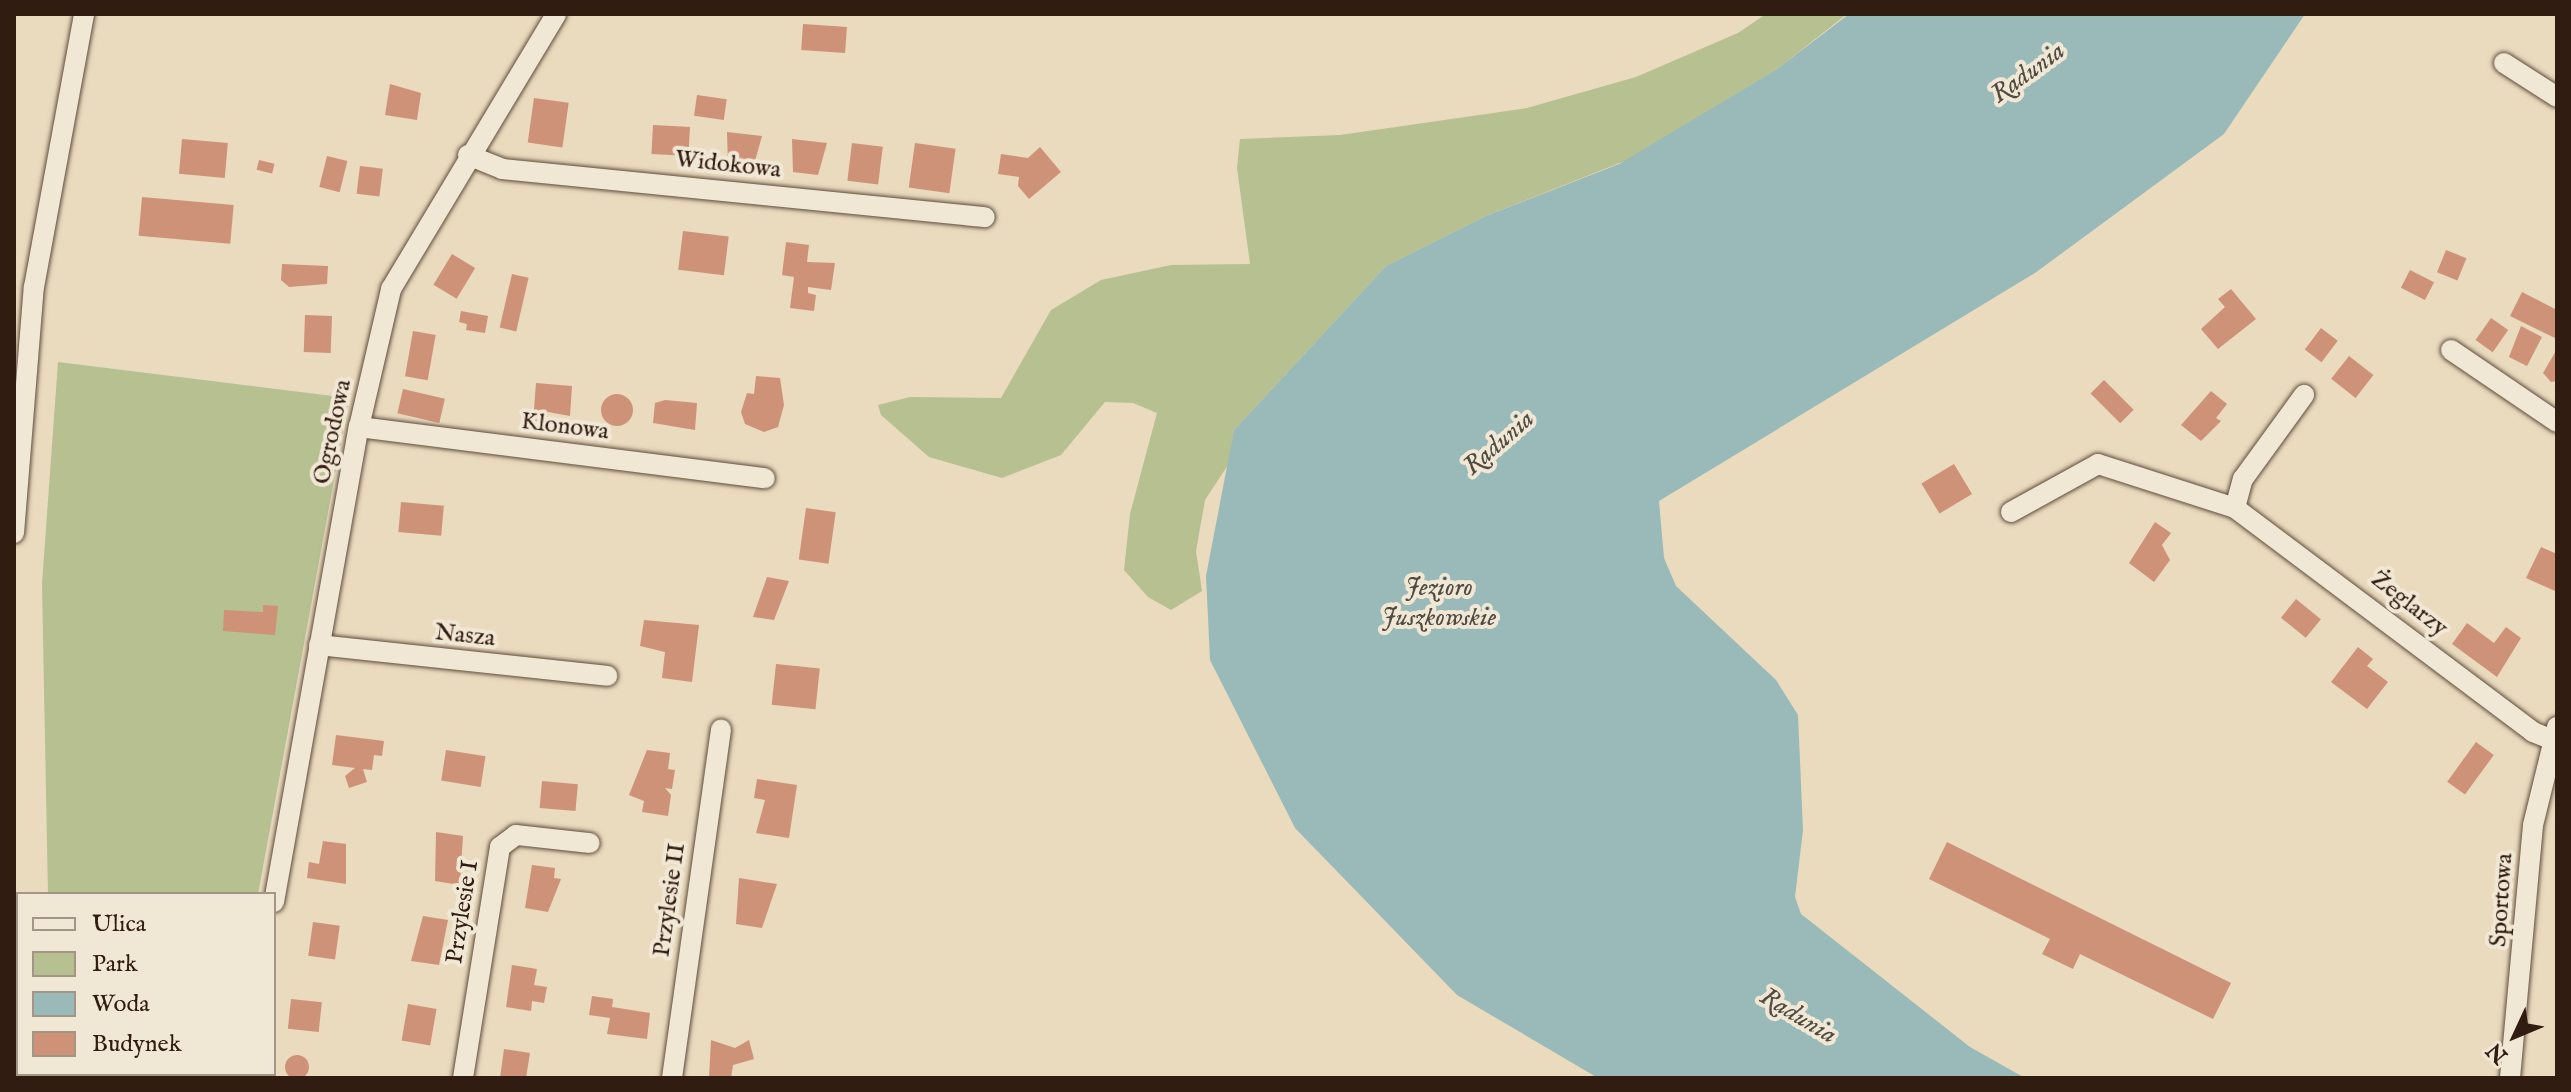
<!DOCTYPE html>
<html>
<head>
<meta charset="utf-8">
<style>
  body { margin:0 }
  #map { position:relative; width:2571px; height:1092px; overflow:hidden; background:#eadabe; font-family:"IM FELL English",serif }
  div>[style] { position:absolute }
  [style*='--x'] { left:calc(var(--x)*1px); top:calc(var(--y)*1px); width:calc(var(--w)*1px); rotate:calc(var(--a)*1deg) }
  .green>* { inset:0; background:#b6c091 }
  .water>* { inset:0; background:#9ab9b9 }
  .building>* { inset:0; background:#ce9278; transform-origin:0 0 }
  .round { border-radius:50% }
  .roads { filter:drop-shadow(0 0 2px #5e4c3c) drop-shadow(0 0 2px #5e4c3c) }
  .street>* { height:20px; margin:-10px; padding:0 10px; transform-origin:10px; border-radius:10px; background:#f1e7d5 }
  span { translate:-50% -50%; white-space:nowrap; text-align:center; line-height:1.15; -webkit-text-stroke:8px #f1e7d5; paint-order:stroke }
  .street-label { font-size:24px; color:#301c11 }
  .water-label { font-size:26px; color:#504b43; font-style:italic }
  .frame { position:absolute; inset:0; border:16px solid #301c11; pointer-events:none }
  .legend { position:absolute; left:16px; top:892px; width:260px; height:184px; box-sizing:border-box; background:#f1e7d5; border:2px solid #a49687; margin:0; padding:10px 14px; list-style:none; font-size:24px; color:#301c11 }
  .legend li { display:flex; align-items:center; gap:16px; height:40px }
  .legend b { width:40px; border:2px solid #a49687 }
  .north { position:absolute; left:2475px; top:996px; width:80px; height:80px; -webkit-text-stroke:6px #f1e7d5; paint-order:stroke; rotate:226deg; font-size:22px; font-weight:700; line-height:32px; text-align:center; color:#301c11 }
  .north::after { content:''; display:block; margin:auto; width:28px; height:36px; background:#301c11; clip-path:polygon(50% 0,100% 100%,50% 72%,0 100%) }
</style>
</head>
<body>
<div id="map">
  <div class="green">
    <i style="clip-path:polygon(1766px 14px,1847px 14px,1777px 69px,1627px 160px,1486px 216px,1386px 266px,1234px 430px,1228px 465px,1205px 500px,1196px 551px,1202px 591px,1171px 610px,1148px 597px,1124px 570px,1130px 514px,1157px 413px,1133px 403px,1105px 402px,1061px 455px,1002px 478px,929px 457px,881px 415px,878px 405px,910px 397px,1001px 398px,1051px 310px,1101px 280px,1171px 265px,1250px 264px,1237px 168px,1240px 139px,1340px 135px,1527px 108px,1636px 77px,1738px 33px)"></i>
    <i style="clip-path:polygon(58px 362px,349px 398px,258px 894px,48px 894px,42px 584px)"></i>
    <i style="clip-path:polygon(58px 1074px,231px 1074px,58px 1078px)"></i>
  </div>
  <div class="water">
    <i style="clip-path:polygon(1849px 14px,2305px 14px,2224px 134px,2035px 273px,1659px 501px,1664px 558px,1676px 586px,1776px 680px,1798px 715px,1803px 830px,1795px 897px,1801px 914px,1970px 1047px,2025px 1078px,1598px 1078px,1457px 995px,1295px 828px,1210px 660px,1206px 576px,1234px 430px,1386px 266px,1486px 216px,1619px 164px,1777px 69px)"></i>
  </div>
  <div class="building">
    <i style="left:803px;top:24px;width:44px;height:26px;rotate:4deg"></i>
    <i style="clip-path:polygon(390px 84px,421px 93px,417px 120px,385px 115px)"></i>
    <i style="left:697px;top:95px;width:30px;height:21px;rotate:8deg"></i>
    <i style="left:534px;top:98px;width:35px;height:45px;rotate:8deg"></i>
    <i style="left:653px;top:125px;width:37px;height:29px;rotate:3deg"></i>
    <i style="clip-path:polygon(727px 132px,762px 136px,753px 168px,728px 165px)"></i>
    <i style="left:182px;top:139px;width:46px;height:35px;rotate:5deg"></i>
    <i style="clip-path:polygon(792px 139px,827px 143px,818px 175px,793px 172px)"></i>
    <i style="left:852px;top:143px;width:31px;height:38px;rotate:7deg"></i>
    <i style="left:915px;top:143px;width:41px;height:45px;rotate:8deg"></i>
    <i style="clip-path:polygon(1040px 147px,1061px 172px,1029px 199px,1018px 186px,1019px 177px,998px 174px,1001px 154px,1028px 158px)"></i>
    <i style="left:327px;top:156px;width:21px;height:32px;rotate:14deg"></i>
    <i style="left:259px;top:160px;width:16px;height:10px;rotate:14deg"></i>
    <i style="left:360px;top:166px;width:23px;height:28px;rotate:7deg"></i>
    <i style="left:142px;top:197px;width:92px;height:39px;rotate:5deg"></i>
    <i style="left:683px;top:231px;width:46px;height:39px;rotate:7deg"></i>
    <i style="clip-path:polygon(786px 242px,809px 245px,807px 262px,835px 263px,831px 290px,808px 287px,808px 293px,816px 295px,814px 311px,790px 308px,794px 277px,782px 275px)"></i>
    <i style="left:2446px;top:250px;width:22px;height:24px;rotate:22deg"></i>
    <i style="left:452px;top:254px;width:27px;height:36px;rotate:31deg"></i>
    <i style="clip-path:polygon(282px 264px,328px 266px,327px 284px,289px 287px,281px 280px)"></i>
    <i style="left:2410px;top:270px;width:27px;height:20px;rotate:27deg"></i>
    <i style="left:512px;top:274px;width:17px;height:55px;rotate:13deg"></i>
    <i style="clip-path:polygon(2231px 289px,2256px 319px,2218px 349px,2201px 329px,2225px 307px,2218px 299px)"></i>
    <i style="clip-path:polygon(2522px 292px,2557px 310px,2557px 339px,2510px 316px)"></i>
    <i style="clip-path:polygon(461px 311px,488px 316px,485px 333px,466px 330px,467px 324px,459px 322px)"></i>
    <i style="left:305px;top:315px;width:27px;height:37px;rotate:2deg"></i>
    <i style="left:2491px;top:318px;width:21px;height:27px;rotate:35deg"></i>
    <i style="clip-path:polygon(2521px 326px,2542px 337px,2527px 366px,2509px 357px)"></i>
    <i style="left:2321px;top:328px;width:21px;height:27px;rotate:37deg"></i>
    <i style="left:413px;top:331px;width:23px;height:46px;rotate:10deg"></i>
    <i style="clip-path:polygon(2557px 349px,2557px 381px,2551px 382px,2543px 373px)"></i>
    <i style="left:2349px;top:356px;width:31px;height:29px;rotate:38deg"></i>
    <i style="clip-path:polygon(756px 376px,780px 378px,784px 405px,778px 427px,764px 432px,745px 424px,741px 412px,747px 393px,754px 394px)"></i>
    <i style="left:2104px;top:380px;width:42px;height:19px;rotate:45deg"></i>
    <i style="clip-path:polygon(536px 383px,572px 386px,570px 416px,548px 412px,547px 423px,533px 422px)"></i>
    <i style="left:403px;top:389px;width:43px;height:25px;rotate:13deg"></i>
    <i style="clip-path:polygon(2211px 391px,2227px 404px,2216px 418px,2221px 421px,2201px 441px,2181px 425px)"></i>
    <i class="round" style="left:601px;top:394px;width:32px;height:32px"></i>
    <i style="clip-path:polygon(665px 400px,697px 403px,695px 430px,653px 423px,655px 403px)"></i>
    <i style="left:1954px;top:464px;width:35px;height:38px;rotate:59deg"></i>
    <i style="left:401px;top:502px;width:43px;height:30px;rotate:5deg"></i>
    <i style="left:806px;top:508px;width:30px;height:52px;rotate:8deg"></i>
    <i style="clip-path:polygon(2155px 522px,2171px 533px,2162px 545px,2170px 560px,2154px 582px,2129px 563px)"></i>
    <i style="clip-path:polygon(2541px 547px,2557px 554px,2555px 591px,2526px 578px)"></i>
    <i style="clip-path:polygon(767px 577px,789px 581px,774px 620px,753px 617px)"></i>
    <i style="left:2296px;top:599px;width:32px;height:24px;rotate:39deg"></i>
    <i style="clip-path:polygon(263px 605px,278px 606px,275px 635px,223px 631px,224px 610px,263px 612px)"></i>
    <i style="clip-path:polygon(644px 620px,699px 625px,692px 682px,662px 678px,665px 652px,640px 646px)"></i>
    <i style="clip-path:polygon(2467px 623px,2494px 643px,2506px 627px,2521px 638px,2497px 677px,2452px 644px)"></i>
    <i style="clip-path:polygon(2358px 647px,2373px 659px,2367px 666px,2388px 682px,2367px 709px,2331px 682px)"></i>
    <i style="left:776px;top:664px;width:44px;height:41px;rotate:6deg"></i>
    <i style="clip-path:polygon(336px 735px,384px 741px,382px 756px,374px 755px,372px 770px,363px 769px,367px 782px,349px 788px,345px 776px,355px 768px,332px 765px)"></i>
    <i style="left:2476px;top:742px;width:22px;height:49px;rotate:36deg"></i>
    <i style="left:446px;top:750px;width:40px;height:31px;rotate:9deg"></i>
    <i style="clip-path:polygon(647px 750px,670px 753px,668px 769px,675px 770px,672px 789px,665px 788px,671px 795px,668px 816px,642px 812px,644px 801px,629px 795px)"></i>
    <i style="clip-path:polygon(757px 779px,797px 785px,789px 838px,756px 833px,765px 800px,754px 798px)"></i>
    <i style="left:542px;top:781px;width:36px;height:27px;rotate:5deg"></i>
    <i style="clip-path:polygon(436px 832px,463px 836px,460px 885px,435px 881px)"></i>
    <i style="clip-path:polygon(323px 841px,346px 844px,346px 884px,307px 878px,309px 862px,319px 864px)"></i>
    <i style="clip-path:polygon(1947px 842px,2231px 983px,2213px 1019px,2080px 954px,2073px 969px,2042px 954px,2050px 939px,1929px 879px)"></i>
    <i style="clip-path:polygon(532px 865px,555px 868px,554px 878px,561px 879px,548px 912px,525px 908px)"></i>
    <i style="clip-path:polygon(739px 878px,777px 884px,762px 928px,736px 924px)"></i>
    <i style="clip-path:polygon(423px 916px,448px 920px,439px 965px,411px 961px)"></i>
    <i style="left:313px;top:922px;width:27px;height:34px;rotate:8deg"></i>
    <i style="clip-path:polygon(512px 965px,537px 969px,534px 985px,547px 987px,544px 1003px,532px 1001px,531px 1011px,506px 1007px)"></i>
    <i style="clip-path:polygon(592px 996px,613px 999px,612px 1007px,650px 1013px,647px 1039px,607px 1034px,610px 1018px,589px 1015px)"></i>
    <i style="left:291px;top:999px;width:31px;height:30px;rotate:6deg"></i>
    <i style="left:408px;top:1004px;width:29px;height:37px;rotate:10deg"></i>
    <i style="clip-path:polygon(711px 1040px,735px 1048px,749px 1040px,754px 1059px,733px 1065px,731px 1078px,709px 1078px)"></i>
    <i style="clip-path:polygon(504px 1049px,530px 1053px,526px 1078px,500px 1078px)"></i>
    <i class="round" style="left:285px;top:1055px;width:24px;height:24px"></i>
  </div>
  <div class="roads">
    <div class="street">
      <i style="--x:2504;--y:63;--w:63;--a:32.7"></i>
      <i style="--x:468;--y:155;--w:37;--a:22"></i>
      <i style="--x:502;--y:169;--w:485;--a:5.7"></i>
      <i style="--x:2451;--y:350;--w:128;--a:34.2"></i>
      <i style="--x:359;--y:427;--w:409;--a:7.2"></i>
      <i style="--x:2235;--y:508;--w:30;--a:-75"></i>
      <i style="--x:2243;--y:479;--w:104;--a:-54"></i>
      <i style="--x:2011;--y:512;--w:99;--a:-28.9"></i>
      <i style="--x:2098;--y:464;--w:144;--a:17.8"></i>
      <i style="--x:2235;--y:508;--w:373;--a:36.9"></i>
      <i style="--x:2533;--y:732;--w:22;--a:22"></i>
      <i style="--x:14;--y:533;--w:247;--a:-85.4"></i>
      <i style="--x:34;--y:287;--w:278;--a:-79.6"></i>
      <i style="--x:319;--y:645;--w:290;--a:6.1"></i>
      <i style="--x:274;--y:902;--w:483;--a:-79.9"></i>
      <i style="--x:359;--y:427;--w:142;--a:-76.9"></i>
      <i style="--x:391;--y:289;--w:321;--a:-59"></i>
      <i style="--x:14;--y:926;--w:42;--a:84.6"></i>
      <i style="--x:28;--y:1074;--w:4;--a:76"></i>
      <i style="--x:248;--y:1078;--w:4;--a:-90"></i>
      <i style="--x:463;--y:1078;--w:234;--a:-80.9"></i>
      <i style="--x:500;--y:847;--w:20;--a:-37"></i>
      <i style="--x:516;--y:835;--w:74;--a:6.2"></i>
      <i style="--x:672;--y:1078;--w:352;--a:-82"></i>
      <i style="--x:2510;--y:1078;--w:254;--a:-84.8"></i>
      <i style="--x:2533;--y:825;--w:101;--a:-76.2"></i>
    </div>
  </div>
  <div class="street-label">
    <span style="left:728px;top:165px;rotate:6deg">Widokowa</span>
    <span style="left:565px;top:427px;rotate:7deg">Klonowa</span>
    <span style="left:333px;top:432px;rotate:-78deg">Ogrodowa</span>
    <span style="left:2409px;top:604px;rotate:38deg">Żeglarzy</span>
    <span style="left:465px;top:636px;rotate:6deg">Nasza</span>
    <span style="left:670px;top:900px;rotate:-82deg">Przylesie II</span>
    <span style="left:2502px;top:900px;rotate:-86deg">Sportowa</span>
    <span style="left:463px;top:912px;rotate:-81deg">Przylesie I</span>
  </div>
  <div class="water-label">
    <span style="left:2028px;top:73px;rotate:-36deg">Radunia</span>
    <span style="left:1499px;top:443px;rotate:-41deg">Radunia</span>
    <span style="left:1439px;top:603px">Jezioro<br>Juszkowskie</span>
    <span style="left:1798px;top:1016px;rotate:31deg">Radunia</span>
  </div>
  <div class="frame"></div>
  <ul class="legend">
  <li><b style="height:10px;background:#f1e7d5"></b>Ulica</li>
  <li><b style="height:22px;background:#b6c091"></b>Park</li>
  <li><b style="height:22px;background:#9ab9b9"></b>Woda</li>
  <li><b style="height:22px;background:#ce9278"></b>Budynek</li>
  </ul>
  <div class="north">N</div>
</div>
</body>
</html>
